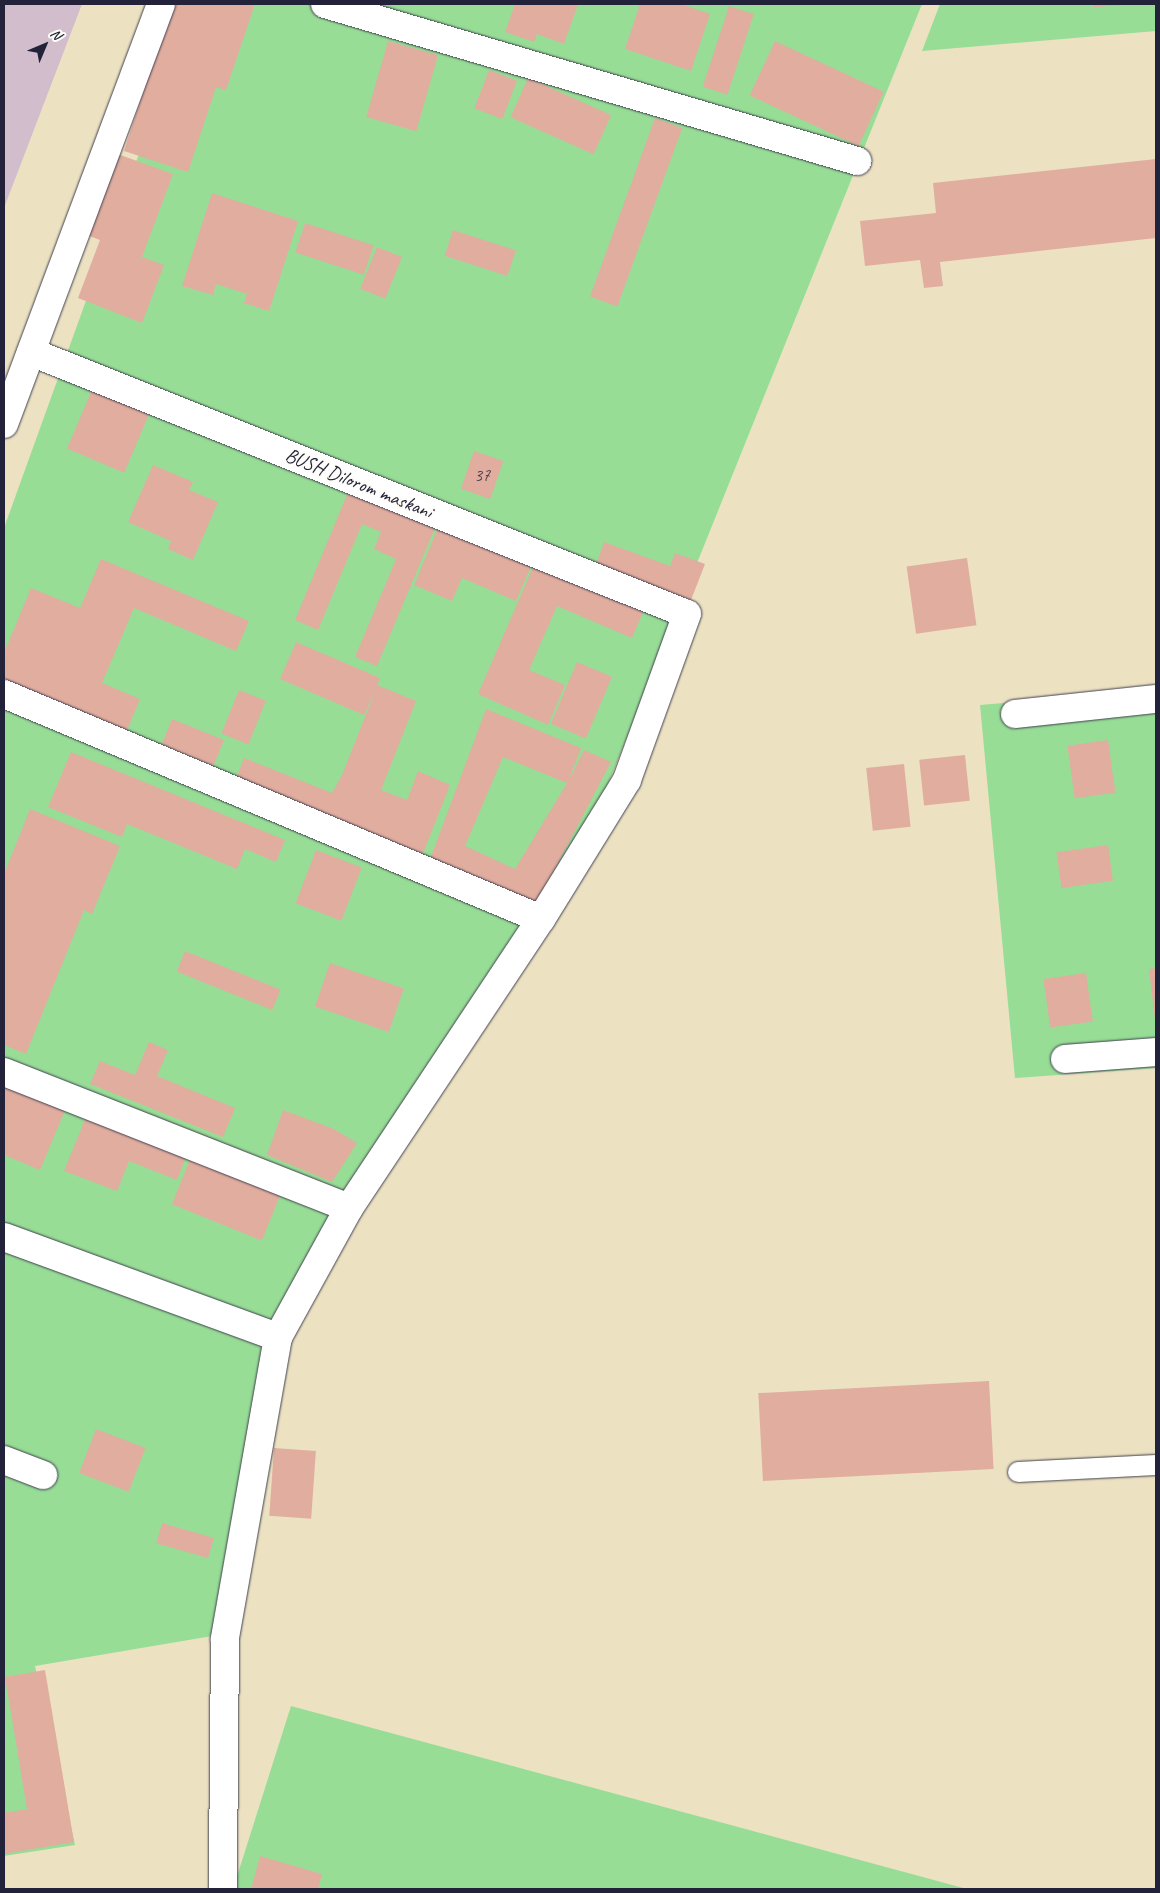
<!DOCTYPE html>
<html>
<head>
<meta charset="utf-8">
<style>
  body { margin:0 }
  #map { position:relative; width:1160px; height:1893px; overflow:hidden; background:#ece2c2; font-family:Caveat,sans-serif }
  div>[style] { position:absolute }
  [style*='--x'] { left:calc(var(--x)*1px); top:calc(var(--y)*1px); width:calc(var(--w)*1px); rotate:calc(var(--a)*1deg) }
  .industrial>* { inset:0; background:#d1bdcc }
  .green>* { inset:0; background:#97dd96 }
  .building>* { inset:0; background:#e1ad9f; transform-origin:0 0 }
  .roads { filter:drop-shadow(0 0 1px #403f4f) drop-shadow(0 0 1px #403f4f) }
  .service>* { height:20px; margin:-10px; padding:0 10px; transform-origin:10px; border-radius:10px; background:#fff }
  .minor>* { height:28px; margin:-14px; padding:0 14px; transform-origin:14px; border-radius:14px; background:#fff }
  span { translate:-50% -50%; white-space:nowrap; text-align:center; line-height:1.15; -webkit-text-stroke:4px #fdfcf7; paint-order:stroke }
  .number-label { font-size:18px; color:#524554 }
  .number-label span { -webkit-text-stroke-width:0 }
  .street-label { font-size:20px; color:#22223b }
  .frame { position:absolute; inset:0; border:5px solid #22223b; pointer-events:none }
  .north { position:absolute; left:20px; top:20px; width:50px; height:50px; -webkit-text-stroke:4px #fdfcf7; paint-order:stroke; rotate:45deg; font-size:14px; font-weight:700; line-height:20px; text-align:center; color:#22223b }
  .north::after { content:''; display:block; margin:auto; width:18px; height:22px; background:#22223b; clip-path:polygon(50% 0,100% 100%,50% 72%,0 100%) }
</style>
</head>
<body>
<div id="map">
  <div class="industrial">
    <i style="clip-path:polygon(4px 4px,82px 4px,4px 208px)"></i>
  </div>
  <div class="green">
    <i style="clip-path:polygon(193px 4px,922px 4px,557px 911px,286px 1323px,230px 1633px,35px 1666px,75px 1845px,4px 1856px,4px 528px)"></i>
    <i style="clip-path:polygon(940px 4px,1156px 4px,1156px 31px,922px 51px)"></i>
    <i style="clip-path:polygon(1156px 690px,1156px 1068px,1015px 1078px,980px 705px)"></i>
    <i style="clip-path:polygon(291px 1706px,967px 1889px,233px 1889px)"></i>
  </div>
  <div class="building">
    <i style="clip-path:polygon(172px 4px,255px 4px,226px 90px,216px 87px,188px 172px,124px 151px)"></i>
    <i style="clip-path:polygon(515px 4px,578px 4px,564px 44px,537px 34px,534px 42px,505px 32px)"></i>
    <i style="clip-path:polygon(640px 4px,681px 4px,710px 14px,691px 71px,625px 49px)"></i>
    <i style="clip-path:polygon(1094px 4px,1127px 4px,1127px 5px,1094px 7px)"></i>
    <i style="left:729px;top:6px;width:26px;height:85px;rotate:18deg"></i>
    <i style="left:388px;top:41px;width:52px;height:79px;rotate:16deg"></i>
    <i style="left:775px;top:41px;width:120px;height:60px;rotate:25deg"></i>
    <i style="left:489px;top:70px;width:30px;height:41px;rotate:21deg"></i>
    <i style="left:528px;top:78px;width:91px;height:43px;rotate:24deg"></i>
    <i style="left:655px;top:118px;width:29px;height:190px;rotate:20deg"></i>
    <i style="clip-path:polygon(115px 153px,173px 174px,142px 257px,164px 265px,142px 323px,78px 298px,100px 240px,84px 234px)"></i>
    <i style="clip-path:polygon(1156px 159px,1156px 238px,940px 262px,943px 286px,924px 288px,920px 260px,865px 266px,860px 221px,936px 213px,933px 183px)"></i>
    <i style="clip-path:polygon(212px 193px,298px 221px,269px 311px,244px 303px,247px 294px,216px 284px,213px 295px,182px 286px)"></i>
    <i style="left:305px;top:223px;width:72px;height:31px;rotate:18deg"></i>
    <i style="left:453px;top:230px;width:66px;height:27px;rotate:18deg"></i>
    <i style="left:377px;top:247px;width:27px;height:45px;rotate:22deg"></i>
    <i style="left:94px;top:385px;width:62px;height:69px;rotate:23deg"></i>
    <i style="left:474px;top:451px;width:31px;height:40px;rotate:19deg"></i>
    <i style="clip-path:polygon(153px 465px,193px 482px,189px 490px,218px 502px,193px 560px,168px 549px,171px 541px,128px 522px)"></i>
    <i style="clip-path:polygon(349px 490px,438px 521px,377px 666px,355px 657px,396px 559px,374px 549px,381px 532px,362px 524px,318px 630px,295px 620px)"></i>
    <i style="clip-path:polygon(440px 523px,533px 562px,516px 601px,462px 578px,452px 601px,414px 585px)"></i>
    <i style="clip-path:polygon(604px 542px,670px 566px,675px 553px,705px 564px,691px 600px,596px 565px)"></i>
    <i style="clip-path:polygon(537px 558px,646px 605px,632px 638px,557px 606px,529px 670px,565px 685px,548px 725px,478px 694px)"></i>
    <i style="left:967px;top:558px;width:68px;height:61px;rotate:82deg"></i>
    <i style="clip-path:polygon(101px 559px,249px 621px,236px 651px,134px 608px,102px 683px,140px 699px,122px 742px,4px 692px,4px 653px,31px 588px,80px 608px)"></i>
    <i style="clip-path:polygon(296px 642px,380px 678px,377px 685px,416px 701px,381px 790px,407px 800px,418px 771px,450px 785px,422px 856px,235px 781px,244px 758px,332px 793px,342px 775px,376px 689px,364px 715px,280px 679px)"></i>
    <i style="left:577px;top:662px;width:38px;height:67px;rotate:23deg"></i>
    <i style="left:239px;top:690px;width:29px;height:47px;rotate:22deg"></i>
    <i style="clip-path:polygon(evenodd,486px 709px,581px 748px,568px 782px,584px 750px,611px 762px,536px 905px,429px 862px,486px 709px,503px 757px,567px 783px,515px 869px,465px 846px,503px 757px)"></i>
    <i style="left:172px;top:719px;width:56px;height:28px;rotate:22deg"></i>
    <i style="left:1108px;top:740px;width:53px;height:41px;rotate:82deg"></i>
    <i style="clip-path:polygon(71px 752px,285px 840px,276px 862px,245px 849px,237px 869px,127px 824px,122px 837px,48px 807px)"></i>
    <i style="left:965px;top:755px;width:46px;height:46px;rotate:84deg"></i>
    <i style="left:904px;top:764px;width:63px;height:38px;rotate:84deg"></i>
    <i style="clip-path:polygon(30px 809px,120px 846px,92px 914px,84px 910px,26px 1054px,4px 1045px,4px 874px)"></i>
    <i style="left:1108px;top:845px;width:36px;height:52px;rotate:82deg"></i>
    <i style="left:316px;top:850px;width:49px;height:57px;rotate:21deg"></i>
    <i style="left:185px;top:951px;width:103px;height:22px;rotate:22deg"></i>
    <i style="left:330px;top:963px;width:78px;height:46px;rotate:19deg"></i>
    <i style="clip-path:polygon(1156px 968px,1156px 1019px,1155px 1019px,1149px 969px)"></i>
    <i style="left:1086px;top:973px;width:49px;height:43px;rotate:82deg"></i>
    <i style="clip-path:polygon(149px 1042px,168px 1050px,157px 1076px,235px 1108px,223px 1137px,90px 1084px,100px 1061px,135px 1075px)"></i>
    <i style="clip-path:polygon(4px 1083px,66px 1108px,40px 1170px,4px 1155px)"></i>
    <i style="clip-path:polygon(283px 1110px,334px 1129px,357px 1143px,332px 1182px,267px 1155px)"></i>
    <i style="clip-path:polygon(88px 1112px,188px 1152px,177px 1180px,129px 1161px,117px 1191px,64px 1171px)"></i>
    <i style="left:191px;top:1157px;width:97px;height:51px;rotate:22deg"></i>
    <i style="left:989px;top:1381px;width:88px;height:231px;rotate:87deg"></i>
    <i style="left:96px;top:1429px;width:53px;height:47px;rotate:21deg"></i>
    <i style="left:274px;top:1448px;width:42px;height:68px;rotate:4deg"></i>
    <i style="left:162px;top:1523px;width:54px;height:21px;rotate:16deg"></i>
    <i style="clip-path:polygon(45px 1670px,74px 1842px,4px 1854px,4px 1813px,27px 1809px,5px 1677px)"></i>
    <i style="clip-path:polygon(260px 1856px,322px 1874px,318px 1889px,251px 1889px)"></i>
  </div>
  <div class="roads">
    <div class="service">
      <i style="--x:1018;--y:1472;--w:138;--a:-2.9"></i>
    </div>
    <div class="minor">
      <i style="--x:325;--y:4;--w:555;--a:16.44"></i>
      <i style="--x:31;--y:352;--w:706;--a:21.77"></i>
      <i style="--x:687;--y:614;--w:177;--a:109.9"></i>
      <i style="--x:627;--y:780;--w:163;--a:121.7"></i>
      <i style="--x:541;--y:919;--w:347;--a:123.6"></i>
      <i style="--x:349;--y:1208;--w:147;--a:118.8"></i>
      <i style="--x:278;--y:1337;--w:307;--a:100"></i>
      <i style="--x:225;--y:1639;--w:250;--a:90.5"></i>
      <i style="--x:4;--y:424;--w:448;--a:-69.5"></i>
      <i style="--x:4;--y:694;--w:582;--a:22.73"></i>
      <i style="--x:1015;--y:714;--w:142;--a:-6.1"></i>
      <i style="--x:1065;--y:1059;--w:91;--a:-4.4"></i>
      <i style="--x:4;--y:1072;--w:371;--a:21.5"></i>
      <i style="--x:4;--y:1237;--w:292;--a:20.1"></i>
      <i style="--x:4;--y:1460;--w:42;--a:21"></i>
    </div>
  </div>
  <div class="number-label">
    <span style="left:482px;top:475px">37</span>
  </div>
  <div class="street-label">
    <span style="left:359px;top:483px;rotate:22deg">BUSH Dilorom maskani</span>
  </div>
  <div class="frame"></div>
  <div class="north">N</div>
</div>
</body>
</html>
